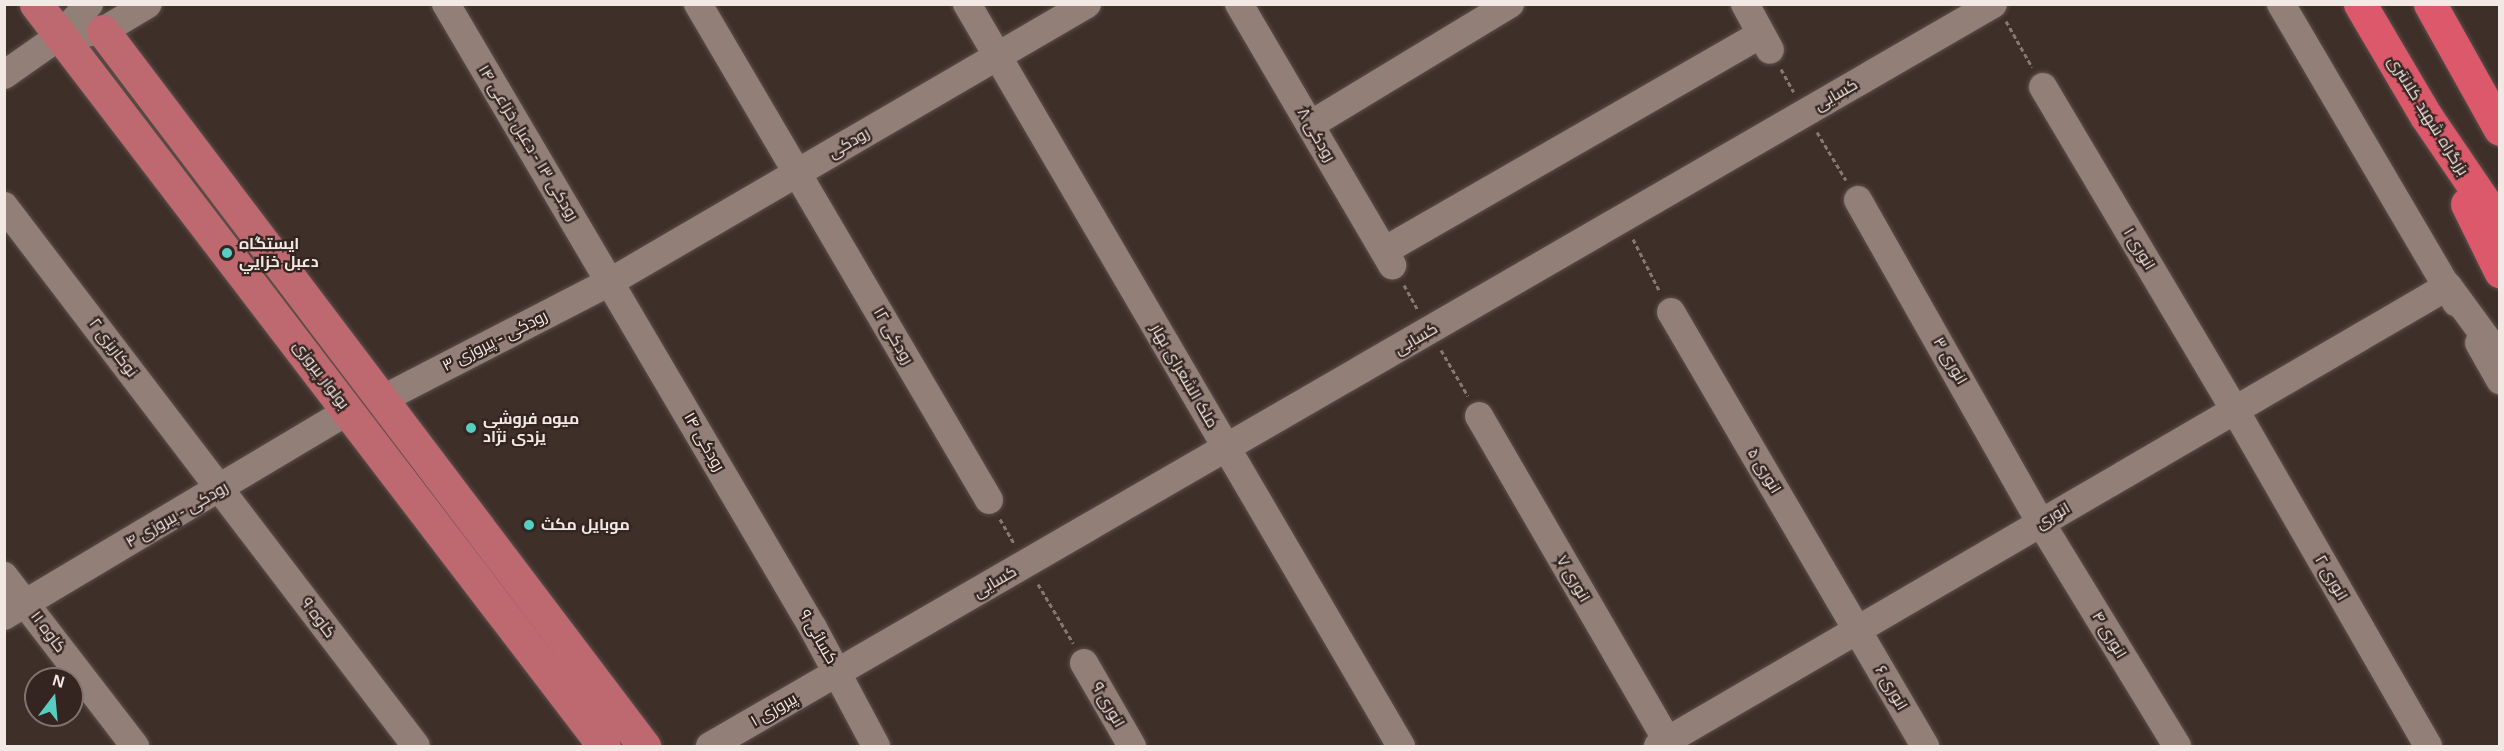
<!DOCTYPE html>
<html>
<head>
<meta charset="utf-8">
<style>
  body { margin:0 }
  #map { position:relative; width:2504px; height:751px; overflow:hidden; background:#3e2f29; font-family:Arial,Cairo,sans-serif }
  div>[style] { position:absolute }
  [style*='--x'] { left:calc(var(--x)*1px); top:calc(var(--y)*1px); width:calc(var(--w)*1px); rotate:calc(var(--a)*1deg) }
  .path>* { height:3px; margin-top:-1.5px; transform-origin:0; background:repeating-linear-gradient(90deg,#867973 0 4.5px,transparent 0 7.5px) }
  .roads { filter:drop-shadow(0 0 2px #5b4e49) drop-shadow(0 0 2px #5b4e49) }
  .minor>* { height:28px; margin:-14px; padding:0 14px; transform-origin:14px; border-radius:14px; background:#917f78 }
  .major>* { height:33px; margin:-16.5px; padding:0 16.5px; transform-origin:16.5px; border-radius:16.5px; background:#be6870 }
  .highway>* { height:33px; margin:-16.5px; padding:0 16.5px; transform-origin:16.5px; border-radius:16.5px; background:#dc586b }
  .dots>* { width:16px; height:16px; translate:-50% -50%; box-sizing:border-box; border:3px solid #342520; border-radius:50% }
  span { translate:-50% -50%; white-space:nowrap; text-align:center; line-height:1.15; -webkit-text-stroke:4.5px #342520; paint-order:stroke }
  .street-label { font-size:16px; color:#f3e9e4 }
  .poi-label { font-size:16px; color:#f3e9e4; font-weight:700 }
  .left { translate:0 -50%; text-align:left }
  .frame { position:absolute; inset:0; border:6px solid #f3e9e4; pointer-events:none }
  .north { position:absolute; left:24px; top:667px; width:60px; height:60px; box-sizing:border-box; background:#342520; border:2px solid #80736e; border-radius:50%; rotate:16deg; font-size:16px; font-weight:700; line-height:24px; text-align:center; color:#f3e9e4 }
  .north::after { content:''; display:block; margin:auto; width:21px; height:27px; background:#57cec2; clip-path:polygon(50% 0,100% 100%,50% 72%,0 100%) }
</style>
</head>
<body>
<div id="map">
  <div class="path">
    <i style="--x:2006;--y:21;--w:53;--a:60.5"></i>
    <i style="--x:1781;--y:69;--w:26;--a:61"></i>
    <i style="--x:1817;--y:132;--w:56;--a:58.9"></i>
    <i style="--x:1633;--y:239;--w:59;--a:63"></i>
    <i style="--x:1404;--y:285;--w:29;--a:61"></i>
    <i style="--x:1441;--y:350;--w:53;--a:59.6"></i>
    <i style="--x:1000;--y:519;--w:30;--a:60"></i>
    <i style="--x:1038;--y:584;--w:69;--a:59.3"></i>
  </div>
  <div class="roads">
    <div class="minor">
      <i style="--x:446;--y:4;--w:724;--a:59.54"></i>
      <i style="--x:813;--y:628;--w:134;--a:61.9"></i>
      <i style="--x:698;--y:4;--w:575;--a:59.6"></i>
      <i style="--x:967;--y:4;--w:860;--a:59.68"></i>
      <i style="--x:1239;--y:4;--w:303;--a:59.6"></i>
      <i style="--x:1745;--y:4;--w:52;--a:61.5"></i>
      <i style="--x:2281;--y:4;--w:346;--a:59.6"></i>
      <i style="--x:81;--y:33;--w:22;--a:-5"></i>
      <i style="--x:103;--y:31;--w:52;--a:-31"></i>
      <i style="--x:4;--y:75;--w:70;--a:-35.1"></i>
      <i style="--x:61;--y:35;--w:42;--a:-47.9"></i>
      <i style="--x:2043;--y:87;--w:376;--a:59.3"></i>
      <i style="--x:2235;--y:410;--w:387;--a:60.1"></i>
      <i style="--x:1310;--y:125;--w:234;--a:-31.2"></i>
      <i style="--x:1858;--y:200;--w:371;--a:60.5"></i>
      <i style="--x:2041;--y:523;--w:261;--a:58.6"></i>
      <i style="--x:4;--y:206;--w:679;--a:52.66"></i>
      <i style="--x:1384;--y:251;--w:435;--a:-29.9"></i>
      <i style="--x:1671;--y:312;--w:503;--a:59.66"></i>
      <i style="--x:2479;--y:343;--w:43;--a:60.4"></i>
      <i style="--x:381;--y:400;--w:258;--a:-27.3"></i>
      <i style="--x:610;--y:282;--w:552;--a:-30.23"></i>
      <i style="--x:1479;--y:416;--w:381;--a:59.9"></i>
      <i style="--x:4;--y:576;--w:215;--a:52.4"></i>
      <i style="--x:4;--y:616;--w:400;--a:-30.8"></i>
      <i style="--x:1084;--y:663;--w:96;--a:60"></i>
      <i style="--x:710;--y:746;--w:1482;--a:-30.04"></i>
      <i style="--x:1658;--y:746;--w:914;--a:-30.21"></i>
      <i style="--x:2448;--y:286;--w:88;--a:53.8"></i>
    </div>
    <div class="major">
      <i style="--x:36;--y:4;--w:934;--a:52.57"></i>
      <i style="--x:103;--y:31;--w:897;--a:52.89"></i>
    </div>
    <div class="highway">
      <i style="--x:2360;--y:4;--w:130;--a:59.5"></i>
      <i style="--x:2426;--y:116;--w:132;--a:55.8"></i>
      <i style="--x:2430;--y:4;--w:143;--a:60.8"></i>
      <i style="--x:2467;--y:204;--w:75;--a:63.8"></i>
    </div>
  </div>
  <div class="dots">
    <i style="left:227px;top:253px;background:#57cec2"></i>
    <i style="left:471px;top:428px;background:#57cec2"></i>
    <i style="left:529px;top:525px;background:#57cec2"></i>
  </div>
  <div class="street-label">
    <span style="left:1836px;top:95px;rotate:-30deg">کسایی</span>
    <span style="left:2428px;top:116px;rotate:58deg">بزرگراه شهید کلانتری</span>
    <span style="left:1316px;top:135px;rotate:60deg">رودکی ۸</span>
    <span style="left:528px;top:143px;rotate:59deg">رودکی ۱۳ - دعبل خزاعی ۱۴</span>
    <span style="left:849px;top:143px;rotate:-30deg">رودکی</span>
    <span style="left:2139px;top:249px;rotate:59deg">انوری ۱</span>
    <span style="left:893px;top:336px;rotate:60deg">رودکی ۱۲</span>
    <span style="left:1416px;top:339px;rotate:-30deg">کسایی</span>
    <span style="left:495px;top:341px;rotate:-27deg">رودکی - پیروزی ۳</span>
    <span style="left:113px;top:348px;rotate:53deg">نوکاریزی ۲</span>
    <span style="left:1950px;top:361px;rotate:60deg">انوری ۳</span>
    <span style="left:321px;top:375px;rotate:53deg">بولوار پیروزی</span>
    <span style="left:1184px;top:376px;rotate:60deg">ملک الشعرای بهار</span>
    <span style="left:704px;top:442px;rotate:60deg">رودکی ۱۴</span>
    <span style="left:1764px;top:471px;rotate:59deg">انوری ۵</span>
    <span style="left:177px;top:515px;rotate:-30deg">رودکی - پیروزی ۴</span>
    <span style="left:2053px;top:516px;rotate:-30deg">انوری</span>
    <span style="left:2331px;top:578px;rotate:60deg">انوری ۲</span>
    <span style="left:1573px;top:579px;rotate:60deg">انوری ۷</span>
    <span style="left:995px;top:582px;rotate:-30deg">کسایی</span>
    <span style="left:318px;top:618px;rotate:53deg">کاوه ۹</span>
    <span style="left:48px;top:632px;rotate:53deg">کاوه ۱۱</span>
    <span style="left:2109px;top:635px;rotate:59deg">انوری ۴</span>
    <span style="left:818px;top:637px;rotate:60deg">کسائی ۹</span>
    <span style="left:1891px;top:688px;rotate:60deg">انوری ۶</span>
    <span style="left:1108px;top:705px;rotate:60deg">انوری ۹</span>
    <span style="left:774px;top:710px;rotate:-30deg">پیروزی ۱</span>
  </div>
  <div class="poi-label">
    <span class="left" style="left:239px;top:253px">ايستگاه<br>دعبل خزايي</span>
    <span class="left" style="left:483px;top:428px">میوه فروشی<br>یزدی نژاد</span>
    <span class="left" style="left:541px;top:525px">موبایل مکث</span>
  </div>
  <div class="frame"></div>
  <div class="north">N</div>
</div>
</body>
</html>
